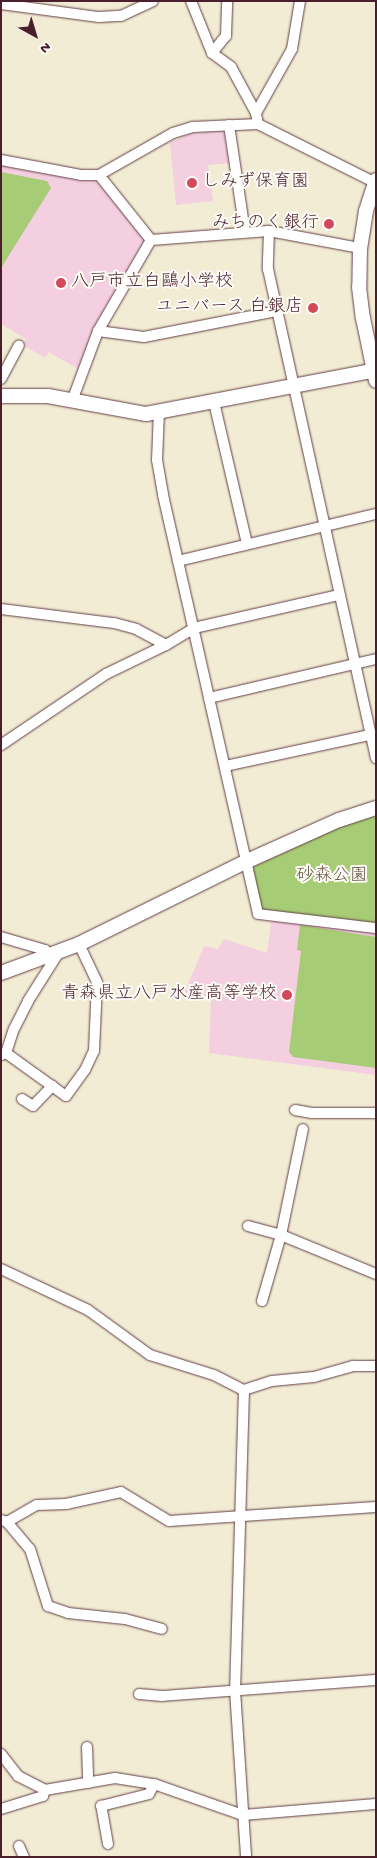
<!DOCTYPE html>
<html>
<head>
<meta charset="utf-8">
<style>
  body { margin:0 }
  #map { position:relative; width:377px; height:1858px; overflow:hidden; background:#f2ecd5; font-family:"Gochi Hand","Klee One",sans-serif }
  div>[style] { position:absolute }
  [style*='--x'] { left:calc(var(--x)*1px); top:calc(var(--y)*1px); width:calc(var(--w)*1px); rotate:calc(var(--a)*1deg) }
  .built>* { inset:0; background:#f3cfe0 }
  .green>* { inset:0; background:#a7cc76 }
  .roads { filter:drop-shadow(0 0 1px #633e44) drop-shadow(0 0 1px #633e44) }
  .street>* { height:10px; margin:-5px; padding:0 5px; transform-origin:5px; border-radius:5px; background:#fff }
  .secondary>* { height:14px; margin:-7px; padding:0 7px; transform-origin:7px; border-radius:7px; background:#fff }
  .dots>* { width:14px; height:14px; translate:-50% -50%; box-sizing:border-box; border:2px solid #fdfcf7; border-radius:50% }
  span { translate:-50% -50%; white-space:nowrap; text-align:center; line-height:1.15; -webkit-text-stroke:4px #fdfcf7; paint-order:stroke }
  .poi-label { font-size:18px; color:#4a1f2b }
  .left { translate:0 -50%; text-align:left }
  .right { translate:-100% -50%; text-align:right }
  .park-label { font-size:18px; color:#665342 }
  .frame { position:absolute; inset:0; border:2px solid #4a1f2b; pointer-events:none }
  .north { position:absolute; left:10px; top:10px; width:50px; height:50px; -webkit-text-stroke:4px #fdfcf7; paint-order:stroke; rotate:141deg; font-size:14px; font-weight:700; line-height:20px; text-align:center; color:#4a1f2b }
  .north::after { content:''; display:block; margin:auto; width:18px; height:22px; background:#4a1f2b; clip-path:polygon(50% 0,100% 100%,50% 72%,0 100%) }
</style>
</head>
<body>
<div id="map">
  <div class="built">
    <i style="clip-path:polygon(222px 131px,226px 134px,230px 163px,208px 165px,213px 201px,176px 205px,170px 142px,192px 133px)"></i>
    <i style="clip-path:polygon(1px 164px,100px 182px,145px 239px,93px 331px,78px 369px,49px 352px,45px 358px,23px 345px,26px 339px,1px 324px)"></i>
    <i style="clip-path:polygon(272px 915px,376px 928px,376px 1075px,209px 1053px,211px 998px,185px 992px,204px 946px,218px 949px,224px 939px,267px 953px)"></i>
  </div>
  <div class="green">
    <i style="clip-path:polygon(1px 172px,47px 181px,51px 188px,1px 268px)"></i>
    <i style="clip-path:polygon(376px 816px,376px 925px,265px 912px,260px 908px,252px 871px,255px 866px,341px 826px)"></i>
    <i style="clip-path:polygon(300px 925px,376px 937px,376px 1068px,293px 1057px,289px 1052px,301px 951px,297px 950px)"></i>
  </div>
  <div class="roads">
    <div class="street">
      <i style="--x:191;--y:1;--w:56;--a:68"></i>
      <i style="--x:212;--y:53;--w:24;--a:36"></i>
      <i style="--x:231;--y:67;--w:52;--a:61.5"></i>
      <i style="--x:256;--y:113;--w:11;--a:80"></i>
      <i style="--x:1;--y:4;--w:99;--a:7.6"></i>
      <i style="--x:99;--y:17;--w:22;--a:-3"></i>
      <i style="--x:121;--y:16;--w:35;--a:-25"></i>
      <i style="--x:212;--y:53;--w:22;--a:-51"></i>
      <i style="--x:226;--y:36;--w:35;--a:-88"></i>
      <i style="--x:256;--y:113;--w:73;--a:-60.6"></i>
      <i style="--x:292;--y:49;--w:49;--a:-80.5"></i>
      <i style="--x:229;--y:125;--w:108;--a:81.5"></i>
      <i style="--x:1;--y:160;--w:81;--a:10.6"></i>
      <i style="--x:81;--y:175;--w:18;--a:0"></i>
      <i style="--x:99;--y:175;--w:85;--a:-29.6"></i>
      <i style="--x:173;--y:133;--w:21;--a:-17"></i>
      <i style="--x:193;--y:127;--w:65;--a:-2.6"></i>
      <i style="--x:258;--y:124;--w:132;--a:26.6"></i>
      <i style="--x:269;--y:231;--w:38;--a:92"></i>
      <i style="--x:268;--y:269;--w:501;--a:77.55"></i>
      <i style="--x:151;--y:240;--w:118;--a:-4.4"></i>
      <i style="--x:269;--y:231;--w:93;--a:10.6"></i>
      <i style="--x:98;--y:331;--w:46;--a:7.4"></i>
      <i style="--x:144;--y:337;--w:136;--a:-11.1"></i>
      <i style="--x:1;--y:379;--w:38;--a:-62"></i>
      <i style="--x:72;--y:401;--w:75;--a:-69.6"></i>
      <i style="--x:98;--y:331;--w:105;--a:-59.8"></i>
      <i style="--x:151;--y:240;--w:83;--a:-128.7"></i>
      <i style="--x:214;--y:402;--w:146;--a:76.9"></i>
      <i style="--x:159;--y:411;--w:49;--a:92.3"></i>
      <i style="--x:157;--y:460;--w:36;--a:80"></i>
      <i style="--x:163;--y:495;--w:208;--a:77.2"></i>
      <i style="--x:178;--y:561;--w:204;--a:-13.4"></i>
      <i style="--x:1;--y:609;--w:114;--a:7.1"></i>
      <i style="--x:114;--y:623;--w:23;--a:15"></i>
      <i style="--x:136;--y:629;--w:34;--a:28"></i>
      <i style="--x:376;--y:659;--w:171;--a:166.9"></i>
      <i style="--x:209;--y:698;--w:221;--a:77.2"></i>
      <i style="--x:258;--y:914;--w:119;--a:6.8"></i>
      <i style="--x:1;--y:745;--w:127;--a:-34.1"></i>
      <i style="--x:106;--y:674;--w:67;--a:-25.8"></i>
      <i style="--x:166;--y:645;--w:33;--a:-31"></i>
      <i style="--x:194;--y:628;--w:149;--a:-12.8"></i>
      <i style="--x:225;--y:766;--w:148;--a:-12.1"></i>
      <i style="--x:1;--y:937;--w:46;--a:16.5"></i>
      <i style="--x:45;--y:950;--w:8;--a:67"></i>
      <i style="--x:6;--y:1053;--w:57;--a:35.7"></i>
      <i style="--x:1;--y:1055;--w:5;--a:-22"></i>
      <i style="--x:6;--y:1053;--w:25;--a:-72"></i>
      <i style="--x:14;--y:1029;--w:31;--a:-63"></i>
      <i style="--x:28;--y:1001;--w:58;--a:-57.7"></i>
      <i style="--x:22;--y:1099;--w:13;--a:32"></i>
      <i style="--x:33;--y:1106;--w:28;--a:-46"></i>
      <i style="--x:52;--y:1086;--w:17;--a:36"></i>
      <i style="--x:66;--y:1096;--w:32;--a:-54"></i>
      <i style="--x:85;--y:1070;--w:21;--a:-65"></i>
      <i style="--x:94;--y:1051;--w:69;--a:-87.5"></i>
      <i style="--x:97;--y:982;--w:42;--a:-115.3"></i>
      <i style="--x:295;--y:1110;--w:17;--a:10"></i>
      <i style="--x:312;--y:1113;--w:64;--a:0"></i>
      <i style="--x:248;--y:1226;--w:34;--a:15"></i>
      <i style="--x:281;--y:1235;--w:103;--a:22.3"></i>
      <i style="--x:1;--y:1269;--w:96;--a:25.2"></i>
      <i style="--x:88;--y:1310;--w:77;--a:36"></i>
      <i style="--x:150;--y:1355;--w:67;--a:17.4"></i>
      <i style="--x:214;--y:1375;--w:34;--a:27"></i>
      <i style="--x:244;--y:1390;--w:29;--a:-18"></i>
      <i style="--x:272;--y:1381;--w:42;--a:-5.4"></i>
      <i style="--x:314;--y:1377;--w:41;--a:-15.8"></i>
      <i style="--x:353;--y:1366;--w:23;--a:0"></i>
      <i style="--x:262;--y:1301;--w:69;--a:-73.9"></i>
      <i style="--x:281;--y:1235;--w:108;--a:-78.3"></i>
      <i style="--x:244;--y:1390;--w:300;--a:91.7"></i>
      <i style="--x:235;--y:1690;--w:167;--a:86.2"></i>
      <i style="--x:1;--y:1520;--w:6;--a:18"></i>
      <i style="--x:7;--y:1522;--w:34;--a:-30"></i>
      <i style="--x:37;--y:1505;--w:29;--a:-2"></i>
      <i style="--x:66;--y:1504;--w:56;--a:-12.3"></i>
      <i style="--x:121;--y:1492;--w:56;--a:31.1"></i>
      <i style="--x:169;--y:1521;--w:207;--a:-3.9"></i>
      <i style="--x:7;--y:1522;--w:35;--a:50"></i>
      <i style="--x:30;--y:1549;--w:60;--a:72.5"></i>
      <i style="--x:48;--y:1606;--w:21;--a:19"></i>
      <i style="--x:68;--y:1613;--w:57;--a:6"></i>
      <i style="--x:125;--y:1619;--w:38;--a:15"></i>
      <i style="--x:139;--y:1694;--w:23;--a:5"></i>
      <i style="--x:162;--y:1696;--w:215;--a:-4.3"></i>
      <i style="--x:87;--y:1747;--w:36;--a:88"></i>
      <i style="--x:1;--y:1754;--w:28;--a:52"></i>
      <i style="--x:18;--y:1776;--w:30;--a:27"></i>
      <i style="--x:45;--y:1790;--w:71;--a:-9.7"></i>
      <i style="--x:115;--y:1778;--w:39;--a:9"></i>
      <i style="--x:154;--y:1784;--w:94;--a:19.2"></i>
      <i style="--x:243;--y:1815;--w:133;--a:-4.7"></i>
      <i style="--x:1;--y:1809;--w:44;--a:-17.2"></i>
      <i style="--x:43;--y:1796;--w:6;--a:-72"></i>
      <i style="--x:108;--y:1844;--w:39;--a:-100"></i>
      <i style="--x:101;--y:1806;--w:49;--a:-14"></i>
      <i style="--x:149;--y:1794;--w:11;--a:-63"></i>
      <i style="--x:19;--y:1846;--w:12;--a:66"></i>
    </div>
    <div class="secondary">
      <i style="--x:376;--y:180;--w:33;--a:108"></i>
      <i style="--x:366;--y:211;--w:37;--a:99"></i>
      <i style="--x:360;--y:248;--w:39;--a:91"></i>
      <i style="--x:359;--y:287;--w:31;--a:83"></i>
      <i style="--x:363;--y:318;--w:64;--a:78.3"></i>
      <i style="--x:1;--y:396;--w:47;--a:0"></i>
      <i style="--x:48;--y:396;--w:100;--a:10.4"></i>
      <i style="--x:146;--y:414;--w:234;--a:-10.8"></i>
      <i style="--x:1;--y:973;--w:83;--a:-20.4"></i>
      <i style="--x:79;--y:944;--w:185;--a:-26.3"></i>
      <i style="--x:245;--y:862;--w:103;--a:-24.1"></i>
      <i style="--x:339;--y:820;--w:39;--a:-18"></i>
    </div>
  </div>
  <div class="dots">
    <i style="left:192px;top:183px;background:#d1495b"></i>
    <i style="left:329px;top:224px;background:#d1495b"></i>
    <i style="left:61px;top:283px;background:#d1495b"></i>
    <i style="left:313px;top:308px;background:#d1495b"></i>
    <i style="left:287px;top:995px;background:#d1495b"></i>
  </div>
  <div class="poi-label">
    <span class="left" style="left:202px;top:183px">しみず保育園</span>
    <span class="right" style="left:319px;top:224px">みちのく銀行</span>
    <span class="left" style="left:71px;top:283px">八戸市立白鷗小学校</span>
    <span class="right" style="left:303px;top:308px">ユニバース 白銀店</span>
    <span class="right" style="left:277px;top:995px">青森県立八戸水産高等学校</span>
  </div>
  <div class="park-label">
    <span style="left:332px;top:877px">砂森公園</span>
  </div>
  <div class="frame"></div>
  <div class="north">N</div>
</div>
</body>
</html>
